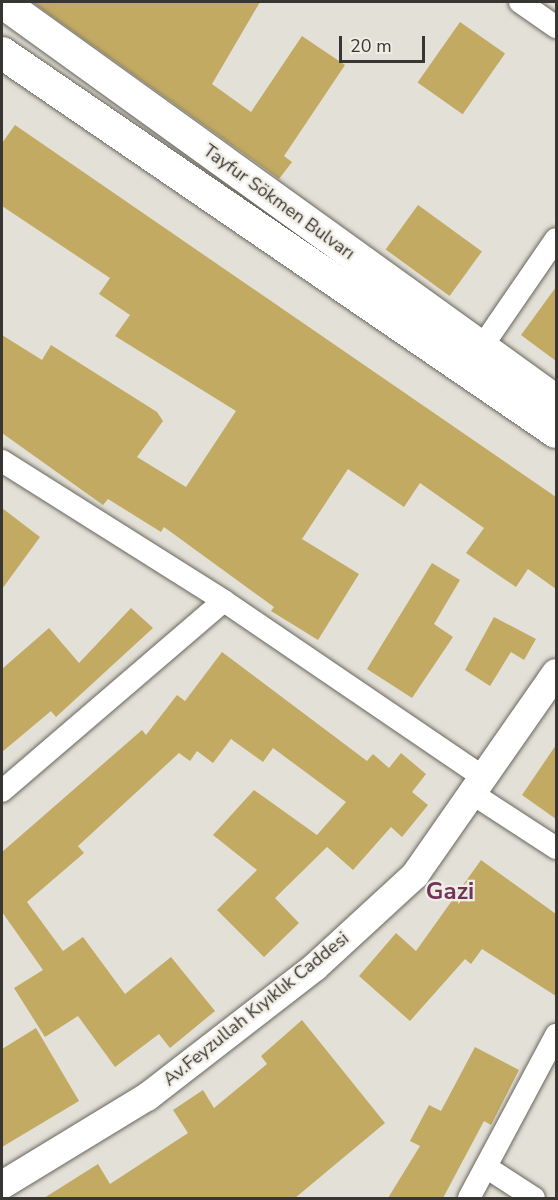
<!DOCTYPE html>
<html>
<head>
<meta charset="utf-8">
<style>
  body { margin:0 }
  #map { position:relative; width:558px; height:1200px; overflow:hidden; background:#e3e0d7; font-family:"Nunito Sans",sans-serif }
  div>[style] { position:absolute }
  [style*='--x'] { left:calc(var(--x)*1px); top:calc(var(--y)*1px); width:calc(var(--w)*1px); rotate:calc(var(--a)*1deg) }
  .building>* { inset:0; background:#c2aa63; transform-origin:0 0 }
  .roads { filter:drop-shadow(0 0 2px #69665e) drop-shadow(0 0 2px #69665e) }
  .minor>* { height:22px; margin:-11px; padding:0 11px; transform-origin:11px; border-radius:11px; background:#fff }
  .tertiary>* { height:28px; margin:-14px; padding:0 14px; transform-origin:14px; border-radius:14px; background:#fff }
  .secondary>* { height:32px; margin:-16px; padding:0 16px; transform-origin:16px; border-radius:16px; background:#fff }
  span { translate:-50% -50%; white-space:nowrap; text-align:center; line-height:1.15; -webkit-text-stroke:4.5px #f0ede4; paint-order:stroke }
  .street-label { font-size:18px; color:#373632 }
  .district-label { font-size:24px; color:#713359; font-weight:700 }
  .frame { position:absolute; inset:0; border:3px solid #373632; pointer-events:none }
  .scale { position:absolute; left:339px; top:36px; width:86px; height:27px; box-sizing:border-box; border:3px solid #373632; border-top:0; padding-left:8px; font-size:18px; line-height:21px; white-space:nowrap; color:#373632; -webkit-text-stroke:4px #f0ede4; paint-order:stroke }
</style>
</head>
<body>
<div id="map">
  <div class="building">
    <i style="clip-path:polygon(32px 2px,260px 2px,212px 84px,251px 112px,302px 36px,345px 65px,284px 156px,292px 162px,279px 179px)"></i>
    <i style="left:460px;top:22px;width:55px;height:74px;rotate:35deg"></i>
    <i style="clip-path:polygon(15px 125px,556px 497px,556px 589px,528px 569px,516px 587px,466px 553px,484px 528px,420px 483px,404px 507px,348px 469px,302px 539px,359px 574px,318px 640px,271px 611px,274px 607px,164px 527px,161px 532px,108px 499px,103px 505px,2px 433px,2px 335px,42px 360px,51px 345px,157px 412px,163px 421px,137px 457px,186px 487px,236px 411px,115px 336px,130px 315px,99px 294px,110px 278px,2px 206px,2px 143px)"></i>
    <i style="left:418px;top:205px;width:79px;height:55px;rotate:36deg"></i>
    <i style="clip-path:polygon(556px 287px,556px 361px,521px 335px)"></i>
    <i style="clip-path:polygon(2px 508px,40px 537px,2px 589px)"></i>
    <i style="clip-path:polygon(432px 563px,460px 580px,434px 624px,453px 637px,412px 698px,367px 669px)"></i>
    <i style="clip-path:polygon(131px 608px,153px 628px,56px 717px,51px 711px,2px 752px,2px 669px,49px 628px,79px 663px)"></i>
    <i style="clip-path:polygon(494px 617px,536px 639px,524px 660px,511px 652px,490px 686px,465px 670px)"></i>
    <i style="clip-path:polygon(222px 652px,367px 761px,373px 754px,389px 768px,401px 753px,426px 774px,412px 792px,428px 805px,402px 837px,391px 827px,353px 870px,327px 847px,275px 898px,299px 923px,264px 957px,217px 910px,257px 870px,213px 835px,254px 790px,317px 835px,346px 802px,273px 748px,263px 762px,231px 739px,213px 763px,197px 751px,190px 761px,179px 753px,78px 846px,84px 853px,27px 902px,63px 951px,83px 937px,125px 994px,171px 957px,215px 1011px,170px 1048px,159px 1034px,115px 1067px,78px 1016px,45px 1037px,14px 988px,43px 970px,2px 912px,2px 852px,142px 730px,146px 735px,177px 695px,185px 701px)"></i>
    <i style="clip-path:polygon(556px 745px,556px 819px,522px 795px)"></i>
    <i style="clip-path:polygon(481px 860px,556px 914px,556px 996px,482px 949px,471px 964px,465px 959px,410px 1021px,359px 976px,396px 933px,416px 951px)"></i>
    <i style="clip-path:polygon(302px 1020px,385px 1123px,295px 1198px,44px 1198px,98px 1164px,110px 1184px,188px 1133px,173px 1110px,203px 1090px,214px 1108px,267px 1064px,261px 1056px)"></i>
    <i style="clip-path:polygon(36px 1028px,79px 1101px,2px 1147px,2px 1049px)"></i>
    <i style="clip-path:polygon(475px 1047px,519px 1070px,491px 1125px,484px 1121px,443px 1198px,388px 1198px,420px 1146px,410px 1141px,429px 1105px,441px 1111px)"></i>
  </div>
  <div class="roads">
    <div class="minor">
      <i style="--x:520;--y:2;--w:44;--a:34.8"></i>
      <i style="--x:481;--y:348;--w:132;--a:-55.5"></i>
      <i style="--x:2;--y:461;--w:262;--a:32.2"></i>
      <i style="--x:224;--y:601;--w:315;--a:34.2"></i>
      <i style="--x:2;--y:791;--w:292;--a:-40.6"></i>
      <i style="--x:473;--y:794;--w:99;--a:33"></i>
      <i style="--x:486;--y:1167;--w:57;--a:32.9"></i>
      <i style="--x:469;--y:1198;--w:185;--a:-61.9"></i>
    </div>
    <div class="tertiary">
      <i style="--x:2;--y:1185;--w:170;--a:-31.3"></i>
      <i style="--x:147;--y:1097;--w:212;--a:-37.7"></i>
      <i style="--x:315;--y:967;--w:136;--a:-42.6"></i>
      <i style="--x:415;--y:875;--w:246;--a:-55.1"></i>
    </div>
    <div class="secondary">
      <i style="--x:2;--y:2;--w:683;--a:35.76"></i>
      <i style="--x:2;--y:53;--w:671;--a:34.38"></i>
    </div>
  </div>
  <div class="street-label">
    <span style="left:279px;top:202px;rotate:36deg">Tayfur Sökmen Bulvarı</span>
    <span style="left:256px;top:1009px;rotate:-39deg">Av.Feyzullah Kıyıklık Caddesi</span>
  </div>
  <div class="district-label">
    <span style="left:450px;top:892px">Gazi</span>
  </div>
  <div class="frame"></div>
  <div class="scale">20 m</div>
</div>
</body>
</html>
